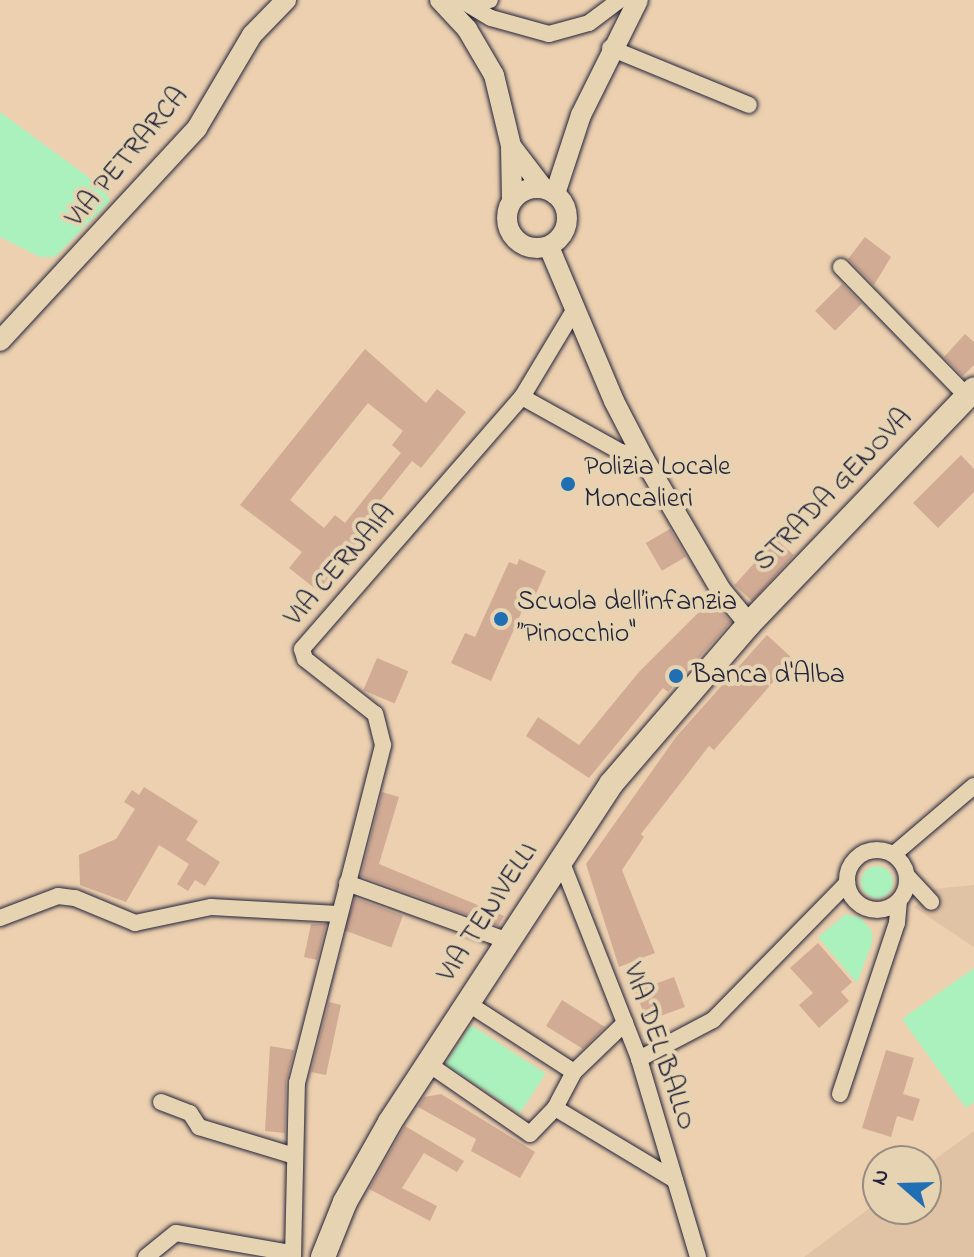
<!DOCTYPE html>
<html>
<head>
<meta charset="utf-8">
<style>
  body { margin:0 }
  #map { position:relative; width:974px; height:1257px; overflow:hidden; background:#ecd0af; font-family:"Indie Flower",sans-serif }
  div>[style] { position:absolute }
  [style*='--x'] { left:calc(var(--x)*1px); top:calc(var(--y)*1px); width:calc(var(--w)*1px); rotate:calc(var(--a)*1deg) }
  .built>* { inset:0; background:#e0c2a5 }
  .green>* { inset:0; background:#abf1bd; transform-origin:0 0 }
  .round { border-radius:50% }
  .building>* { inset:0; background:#d2ab95; transform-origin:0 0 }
  .roads { filter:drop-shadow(0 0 2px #22223b) drop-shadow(0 0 2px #22223b) }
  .minor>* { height:16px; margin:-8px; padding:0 8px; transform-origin:8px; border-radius:8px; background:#e6d3b1 }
  .minor>.ring { margin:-8px; padding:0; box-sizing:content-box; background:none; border:16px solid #e6d3b1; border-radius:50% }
  .tertiary>* { height:20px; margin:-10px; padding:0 10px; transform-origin:10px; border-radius:10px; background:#e6d3b1 }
  .tertiary>.ring { margin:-10px; padding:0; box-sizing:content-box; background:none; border:20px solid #e6d3b1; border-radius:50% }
  .primary>* { height:24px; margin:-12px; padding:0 12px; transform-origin:12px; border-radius:12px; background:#e6d3b1 }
  .dots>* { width:22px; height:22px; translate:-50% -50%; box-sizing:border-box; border:4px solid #e6d3b1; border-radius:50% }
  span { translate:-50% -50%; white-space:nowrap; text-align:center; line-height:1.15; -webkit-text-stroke:8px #e6d3b1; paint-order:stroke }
  .street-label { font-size:28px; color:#22223b }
  .poi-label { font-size:28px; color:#22223b }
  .left { translate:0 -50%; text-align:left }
  .north { position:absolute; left:862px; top:1145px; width:80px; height:80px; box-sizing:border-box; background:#e6d3b1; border:2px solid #988c82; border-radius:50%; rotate:290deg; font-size:22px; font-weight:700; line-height:32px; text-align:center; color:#22223b }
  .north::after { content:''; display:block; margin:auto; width:28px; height:36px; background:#1f6fb2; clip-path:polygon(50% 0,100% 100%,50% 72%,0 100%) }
</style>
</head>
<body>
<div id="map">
  <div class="built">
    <i style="clip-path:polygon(974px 885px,974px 947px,914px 907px,933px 889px)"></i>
    <i style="clip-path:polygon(974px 1131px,974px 1257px,804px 1257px,878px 1202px,878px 1209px,926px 1209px,926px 1166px)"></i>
  </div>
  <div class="green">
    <i style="clip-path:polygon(0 112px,103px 188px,110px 201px,55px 257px,40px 257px,0 237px)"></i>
    <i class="round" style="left:861px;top:866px;width:32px;height:32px"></i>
    <i style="clip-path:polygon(846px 914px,861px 918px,872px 931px,872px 943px,857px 983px,818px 937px)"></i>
    <i style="clip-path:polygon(974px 968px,974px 1102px,966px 1108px,902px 1019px)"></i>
    <i style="left:471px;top:1025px;width:89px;height:47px;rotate:33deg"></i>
  </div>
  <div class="building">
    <i style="clip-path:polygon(865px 237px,891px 257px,874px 285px,848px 259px)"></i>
    <i style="left:842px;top:284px;width:28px;height:38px;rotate:45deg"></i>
    <i style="clip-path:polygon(965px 334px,974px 342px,974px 365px,963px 376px,944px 357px)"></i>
    <i style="clip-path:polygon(evenodd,365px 349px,426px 403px,437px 389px,466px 412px,421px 468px,412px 461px,356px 531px,362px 536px,318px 591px,289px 568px,302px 552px,240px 505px,365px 349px,368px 403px,403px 431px,392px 445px,401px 453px,345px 523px,335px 515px,324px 528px,290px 500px,368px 403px)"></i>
    <i style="clip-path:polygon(961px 455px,974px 469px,974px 492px,938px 528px,913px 503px)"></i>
    <i style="clip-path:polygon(565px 474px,578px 481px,570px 493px,559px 488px)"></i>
    <i style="left:670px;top:529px;width:32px;height:28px;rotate:60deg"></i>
    <i style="left:776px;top:539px;width:24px;height:62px;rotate:42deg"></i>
    <i style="clip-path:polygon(519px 559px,546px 571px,531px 605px,526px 602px,491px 681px,451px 663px,465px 633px,475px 637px,509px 562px,517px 565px)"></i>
    <i style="clip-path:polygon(710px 601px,731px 622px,668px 692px,663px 688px,589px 778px,526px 736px,538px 717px,579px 745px,639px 672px)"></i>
    <i style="clip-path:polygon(767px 635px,793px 659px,714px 750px,709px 746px,641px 834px,644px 837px,622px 870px,655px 953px,619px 967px,586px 864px,676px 737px)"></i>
    <i style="left:377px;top:658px;width:34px;height:35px;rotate:23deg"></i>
    <i style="clip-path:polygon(144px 787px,198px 821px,186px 840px,220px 862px,205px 886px,195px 880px,188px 891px,177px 884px,189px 864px,159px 845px,126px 902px,80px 885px,79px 855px,116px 839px,135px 809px,124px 802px,132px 790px,139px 795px)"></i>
    <i style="clip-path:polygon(382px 792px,399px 797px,379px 864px,504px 916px,498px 926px,361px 876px)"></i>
    <i style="left:355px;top:898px;width:51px;height:34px;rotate:20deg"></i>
    <i style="clip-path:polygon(311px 924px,326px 924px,317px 960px,304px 957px)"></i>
    <i style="clip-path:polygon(818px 943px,852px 982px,841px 992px,849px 1001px,819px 1028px,799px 1005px,813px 993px,790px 968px)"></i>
    <i style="left:674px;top:977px;width:32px;height:41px;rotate:70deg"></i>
    <i style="clip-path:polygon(562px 1000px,605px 1027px,583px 1049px,546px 1026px)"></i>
    <i style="clip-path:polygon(329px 1002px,341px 1005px,326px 1075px,311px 1072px)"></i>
    <i style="clip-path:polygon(270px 1046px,294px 1050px,286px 1082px,285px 1133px,265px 1131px)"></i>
    <i style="clip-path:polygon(886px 1050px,914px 1058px,903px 1094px,920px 1099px,913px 1121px,897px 1116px,891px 1137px,862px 1128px)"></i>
    <i style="clip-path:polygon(441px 1094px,535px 1152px,520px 1178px,471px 1151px,476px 1139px,418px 1107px,424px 1097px)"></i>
    <i style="clip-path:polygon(405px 1126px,464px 1161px,457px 1172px,424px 1153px,402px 1188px,437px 1206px,430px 1221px,369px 1189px)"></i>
  </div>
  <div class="roads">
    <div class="minor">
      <i style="--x:460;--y:2;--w:30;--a:-4"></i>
      <i style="--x:464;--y:2;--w:31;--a:31"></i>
      <i style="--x:491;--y:18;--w:60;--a:15.4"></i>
      <i style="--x:549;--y:34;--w:41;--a:-15.4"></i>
      <i style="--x:589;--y:23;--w:39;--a:-37"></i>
      <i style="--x:610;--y:48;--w:150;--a:22.3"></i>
      <i style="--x:841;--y:267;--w:180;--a:45.7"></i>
      <i style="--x:522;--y:397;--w:113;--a:29.1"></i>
      <i style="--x:621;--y:452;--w:24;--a:17"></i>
      <i class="ring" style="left:847px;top:850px;width:44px;height:44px"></i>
      <i style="--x:894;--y:854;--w:105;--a:-40.4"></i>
      <i style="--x:560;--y:858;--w:216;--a:68.5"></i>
      <i style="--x:639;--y:1059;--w:207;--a:73.4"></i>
      <i style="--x:908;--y:877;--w:34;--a:47"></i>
      <i style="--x:347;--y:883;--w:168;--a:19.8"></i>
      <i style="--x:0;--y:918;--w:62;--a:-20.8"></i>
      <i style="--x:58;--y:896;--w:17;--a:7"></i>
      <i style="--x:75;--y:898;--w:65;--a:22.6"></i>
      <i style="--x:135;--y:923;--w:78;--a:-11.9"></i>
      <i style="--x:211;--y:907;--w:127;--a:3.2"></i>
      <i style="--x:639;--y:1059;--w:84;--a:-27.8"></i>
      <i style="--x:713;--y:1020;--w:192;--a:-45.6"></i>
      <i style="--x:427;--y:1063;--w:125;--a:34.6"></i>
      <i style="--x:530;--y:1134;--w:36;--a:-46"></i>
      <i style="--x:555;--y:1108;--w:41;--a:-62.2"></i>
      <i style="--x:574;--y:1072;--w:129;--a:-147.1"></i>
      <i style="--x:574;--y:1072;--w:71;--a:-43.9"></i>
      <i style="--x:840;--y:1094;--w:180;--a:-71.6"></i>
      <i style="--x:897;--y:923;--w:22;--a:-85"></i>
      <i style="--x:161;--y:1102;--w:31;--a:21"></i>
      <i style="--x:190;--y:1113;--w:17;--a:57"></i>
      <i style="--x:199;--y:1127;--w:96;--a:16.9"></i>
      <i style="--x:555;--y:1108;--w:140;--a:31"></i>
      <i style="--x:146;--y:1257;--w:38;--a:-39"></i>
      <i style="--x:176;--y:1233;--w:117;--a:9.9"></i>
      <i style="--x:293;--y:1257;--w:174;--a:-88.7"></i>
      <i style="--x:297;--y:1083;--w:349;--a:-75.7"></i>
      <i style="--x:383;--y:745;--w:32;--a:-104"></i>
      <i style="--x:375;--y:714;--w:89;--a:-141.8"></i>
      <i style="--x:305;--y:659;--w:10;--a:-107"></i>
      <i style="--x:302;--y:649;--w:335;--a:-48.9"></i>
      <i style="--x:522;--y:397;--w:105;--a:-59"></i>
    </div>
    <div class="tertiary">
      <i style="--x:440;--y:0;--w:40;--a:47"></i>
      <i style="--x:467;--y:29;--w:53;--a:59.6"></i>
      <i style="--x:494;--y:75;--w:73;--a:76.5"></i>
      <i style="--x:511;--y:146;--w:54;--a:88.9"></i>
      <i style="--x:511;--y:146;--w:53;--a:52.7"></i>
      <i class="ring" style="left:507px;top:188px;width:40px;height:40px"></i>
      <i style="--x:555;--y:194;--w:83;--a:-71.8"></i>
      <i style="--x:581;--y:115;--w:128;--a:-63.6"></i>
      <i style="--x:549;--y:247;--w:167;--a:67.1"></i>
      <i style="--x:614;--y:401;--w:65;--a:62.7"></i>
      <i style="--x:644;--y:459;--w:152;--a:59.6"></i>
      <i style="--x:721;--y:590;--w:44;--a:50.5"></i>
      <i style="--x:0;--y:341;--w:290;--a:-47.2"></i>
      <i style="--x:197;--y:128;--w:108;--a:-59.4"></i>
      <i style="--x:252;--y:35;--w:49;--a:-45.8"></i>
    </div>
    <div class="primary">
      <i style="--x:323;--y:1257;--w:59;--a:-68.2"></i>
      <i style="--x:345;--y:1202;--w:92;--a:-60.6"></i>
      <i style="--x:390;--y:1122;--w:404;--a:-56.8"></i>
      <i style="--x:611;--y:784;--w:211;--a:-49.2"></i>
      <i style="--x:749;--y:624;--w:325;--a:-46.2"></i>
    </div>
  </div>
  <div class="dots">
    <i style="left:568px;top:484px;background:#1f6fb2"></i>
    <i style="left:501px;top:619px;background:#1f6fb2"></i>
    <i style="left:676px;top:676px;background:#1f6fb2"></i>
  </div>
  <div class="street-label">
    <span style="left:128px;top:158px;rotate:-50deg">VIA PETRARCA</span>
    <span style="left:834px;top:491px;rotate:-46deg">STRADA GENOVA</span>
    <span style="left:341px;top:566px;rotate:-49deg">VIA CERNAIA</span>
    <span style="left:489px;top:913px;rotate:-57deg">VIA TENIVELLI</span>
    <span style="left:658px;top:1047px;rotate:71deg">VIA DEL BALLO</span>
  </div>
  <div class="poi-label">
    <span class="left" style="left:584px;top:484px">Polizia Locale<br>Moncalieri</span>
    <span class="left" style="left:517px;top:619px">Scuola dell’infanzia<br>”Pinocchio"</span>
    <span class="left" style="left:692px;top:676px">Banca d'Alba</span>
  </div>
  <div class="north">N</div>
</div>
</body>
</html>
